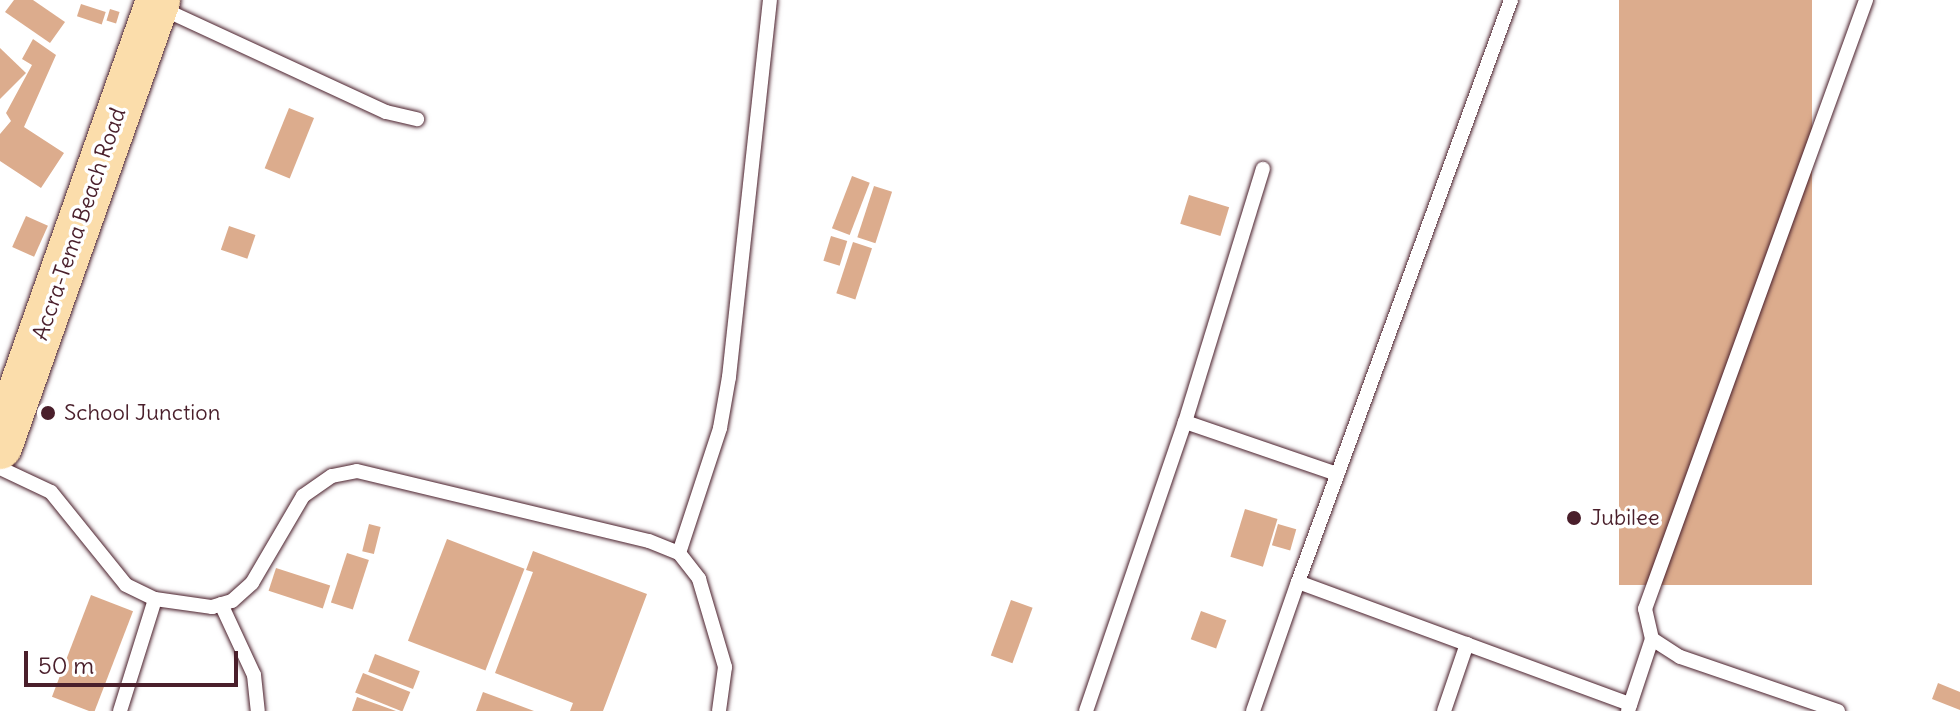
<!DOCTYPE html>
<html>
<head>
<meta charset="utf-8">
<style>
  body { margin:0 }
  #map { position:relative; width:1960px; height:711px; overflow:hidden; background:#fff; font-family:Delius,sans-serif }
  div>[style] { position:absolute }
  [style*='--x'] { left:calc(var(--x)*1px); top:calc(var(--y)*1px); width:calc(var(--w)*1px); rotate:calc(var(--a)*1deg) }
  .building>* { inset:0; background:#dcac8d; transform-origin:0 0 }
  .roads { filter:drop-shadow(0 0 2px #4a1f2b) drop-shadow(0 0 2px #4a1f2b) }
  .lane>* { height:14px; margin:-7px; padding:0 7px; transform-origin:7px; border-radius:7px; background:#fff }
  .primary>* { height:44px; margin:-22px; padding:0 22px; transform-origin:22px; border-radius:22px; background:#fbddab }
  .dots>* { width:22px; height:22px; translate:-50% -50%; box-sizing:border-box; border:4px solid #fff; border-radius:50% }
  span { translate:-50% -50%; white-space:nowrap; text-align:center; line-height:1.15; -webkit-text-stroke:7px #fff; paint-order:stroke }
  .street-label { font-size:22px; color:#4a1f2b }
  .poi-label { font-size:22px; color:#4a1f2b }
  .left { translate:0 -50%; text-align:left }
  .scale { position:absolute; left:24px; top:651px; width:214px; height:36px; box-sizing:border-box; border:4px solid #4a1f2b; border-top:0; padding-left:10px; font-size:24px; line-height:28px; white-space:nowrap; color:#4a1f2b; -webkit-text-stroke:6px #fff; paint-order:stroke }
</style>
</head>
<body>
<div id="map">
  <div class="building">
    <i style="clip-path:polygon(14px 0,33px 0,65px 22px,50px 43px,5px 12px)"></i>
    <i style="left:1619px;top:0;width:193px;height:585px"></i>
    <i style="left:81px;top:4px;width:26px;height:13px;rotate:18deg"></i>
    <i style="left:110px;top:9px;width:10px;height:12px;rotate:17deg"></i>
    <i style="clip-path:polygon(33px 39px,56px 55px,24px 127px,64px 153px,41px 188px,0 161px,0 134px,11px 121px,6px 113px,32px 65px,22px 59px)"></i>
    <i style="clip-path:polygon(0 48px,26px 73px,0 99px)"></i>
    <i style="left:289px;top:108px;width:27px;height:65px;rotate:22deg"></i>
    <i style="left:852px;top:176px;width:19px;height:56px;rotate:21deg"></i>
    <i style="left:874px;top:186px;width:19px;height:54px;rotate:18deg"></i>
    <i style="left:1189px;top:195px;width:42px;height:30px;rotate:17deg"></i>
    <i style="left:26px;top:216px;width:24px;height:34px;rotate:24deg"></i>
    <i style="left:229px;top:226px;width:28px;height:25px;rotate:19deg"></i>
    <i style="left:831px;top:236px;width:17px;height:26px;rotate:17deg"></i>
    <i style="left:853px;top:242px;width:20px;height:54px;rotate:18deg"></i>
    <i style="left:1245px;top:509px;width:34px;height:50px;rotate:17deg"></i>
    <i style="left:369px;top:524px;width:12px;height:28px;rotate:14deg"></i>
    <i style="left:1278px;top:524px;width:19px;height:22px;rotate:16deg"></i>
    <i style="left:447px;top:539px;width:83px;height:109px;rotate:21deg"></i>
    <i style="clip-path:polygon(533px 551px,647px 594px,603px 711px,570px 711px,573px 703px,495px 673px,533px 572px,526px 570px)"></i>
    <i style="left:347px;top:553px;width:23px;height:52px;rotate:18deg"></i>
    <i style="left:276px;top:568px;width:57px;height:24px;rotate:18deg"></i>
    <i style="left:91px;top:595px;width:45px;height:109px;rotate:21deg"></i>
    <i style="left:1011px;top:600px;width:23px;height:59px;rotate:20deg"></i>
    <i style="left:1201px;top:611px;width:27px;height:30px;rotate:20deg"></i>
    <i style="left:375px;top:654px;width:48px;height:19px;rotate:21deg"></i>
    <i style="left:363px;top:673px;width:51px;height:21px;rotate:22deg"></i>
    <i style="clip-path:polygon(1938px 683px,1960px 692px,1960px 710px,1932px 699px)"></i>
    <i style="clip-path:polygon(483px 692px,534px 711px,476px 711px)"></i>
    <i style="clip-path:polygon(357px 697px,396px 711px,352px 711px)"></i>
  </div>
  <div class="roads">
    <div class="lane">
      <i style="--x:1511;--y:0;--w:620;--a:110.1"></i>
      <i style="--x:1298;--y:582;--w:354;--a:20.2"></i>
      <i style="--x:161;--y:8;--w:248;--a:24.8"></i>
      <i style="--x:386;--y:112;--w:32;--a:13"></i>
      <i style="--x:1185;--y:422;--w:161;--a:18.9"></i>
      <i style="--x:0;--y:468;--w:56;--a:25.2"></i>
      <i style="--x:51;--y:492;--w:119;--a:51.1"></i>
      <i style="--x:126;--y:585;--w:32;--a:26"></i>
      <i style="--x:155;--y:599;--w:58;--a:8"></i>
      <i style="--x:212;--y:607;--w:21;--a:-17"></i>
      <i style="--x:232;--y:601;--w:27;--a:-42"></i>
      <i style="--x:252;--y:583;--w:101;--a:-59.6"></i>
      <i style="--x:303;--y:496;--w:35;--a:-35"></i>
      <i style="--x:332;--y:476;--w:25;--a:-11"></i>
      <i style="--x:357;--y:471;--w:300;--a:13.5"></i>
      <i style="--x:649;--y:541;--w:32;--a:22"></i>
      <i style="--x:679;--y:553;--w:33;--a:52"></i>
      <i style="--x:699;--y:579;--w:92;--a:73.5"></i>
      <i style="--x:725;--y:667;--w:44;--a:97.8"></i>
      <i style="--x:679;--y:553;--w:132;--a:-71.8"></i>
      <i style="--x:720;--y:428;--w:52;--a:-80"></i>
      <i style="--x:729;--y:377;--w:379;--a:-83.8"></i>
      <i style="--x:221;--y:604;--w:78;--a:65.1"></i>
      <i style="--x:254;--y:675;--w:36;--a:84"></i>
      <i style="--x:120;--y:711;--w:117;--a:-72.6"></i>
      <i style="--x:1086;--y:711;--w:305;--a:-71.1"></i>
      <i style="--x:1185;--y:422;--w:265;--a:-72.9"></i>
      <i style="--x:1253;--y:711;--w:137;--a:-70.8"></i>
      <i style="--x:1444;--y:711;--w:71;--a:-71.1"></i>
      <i style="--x:1628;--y:711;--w:76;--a:-71.6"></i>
      <i style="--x:1838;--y:711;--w:167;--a:-161.1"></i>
      <i style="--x:1680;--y:657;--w:33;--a:-147"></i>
      <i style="--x:1652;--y:639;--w:31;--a:-103"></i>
      <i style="--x:1645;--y:609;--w:648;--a:-70.05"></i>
    </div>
    <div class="primary">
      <i style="--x:0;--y:447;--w:474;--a:-70.5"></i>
    </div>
  </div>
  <div class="dots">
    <i style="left:48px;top:413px;background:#4a1f2b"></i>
    <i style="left:1574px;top:518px;background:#4a1f2b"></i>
  </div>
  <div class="street-label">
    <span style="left:79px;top:224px;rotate:-71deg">Accra-Tema Beach Road</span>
  </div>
  <div class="poi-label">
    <span class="left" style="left:64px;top:413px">School Junction</span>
    <span class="left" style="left:1590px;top:518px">Jubilee</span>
  </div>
  <div class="scale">50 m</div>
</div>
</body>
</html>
